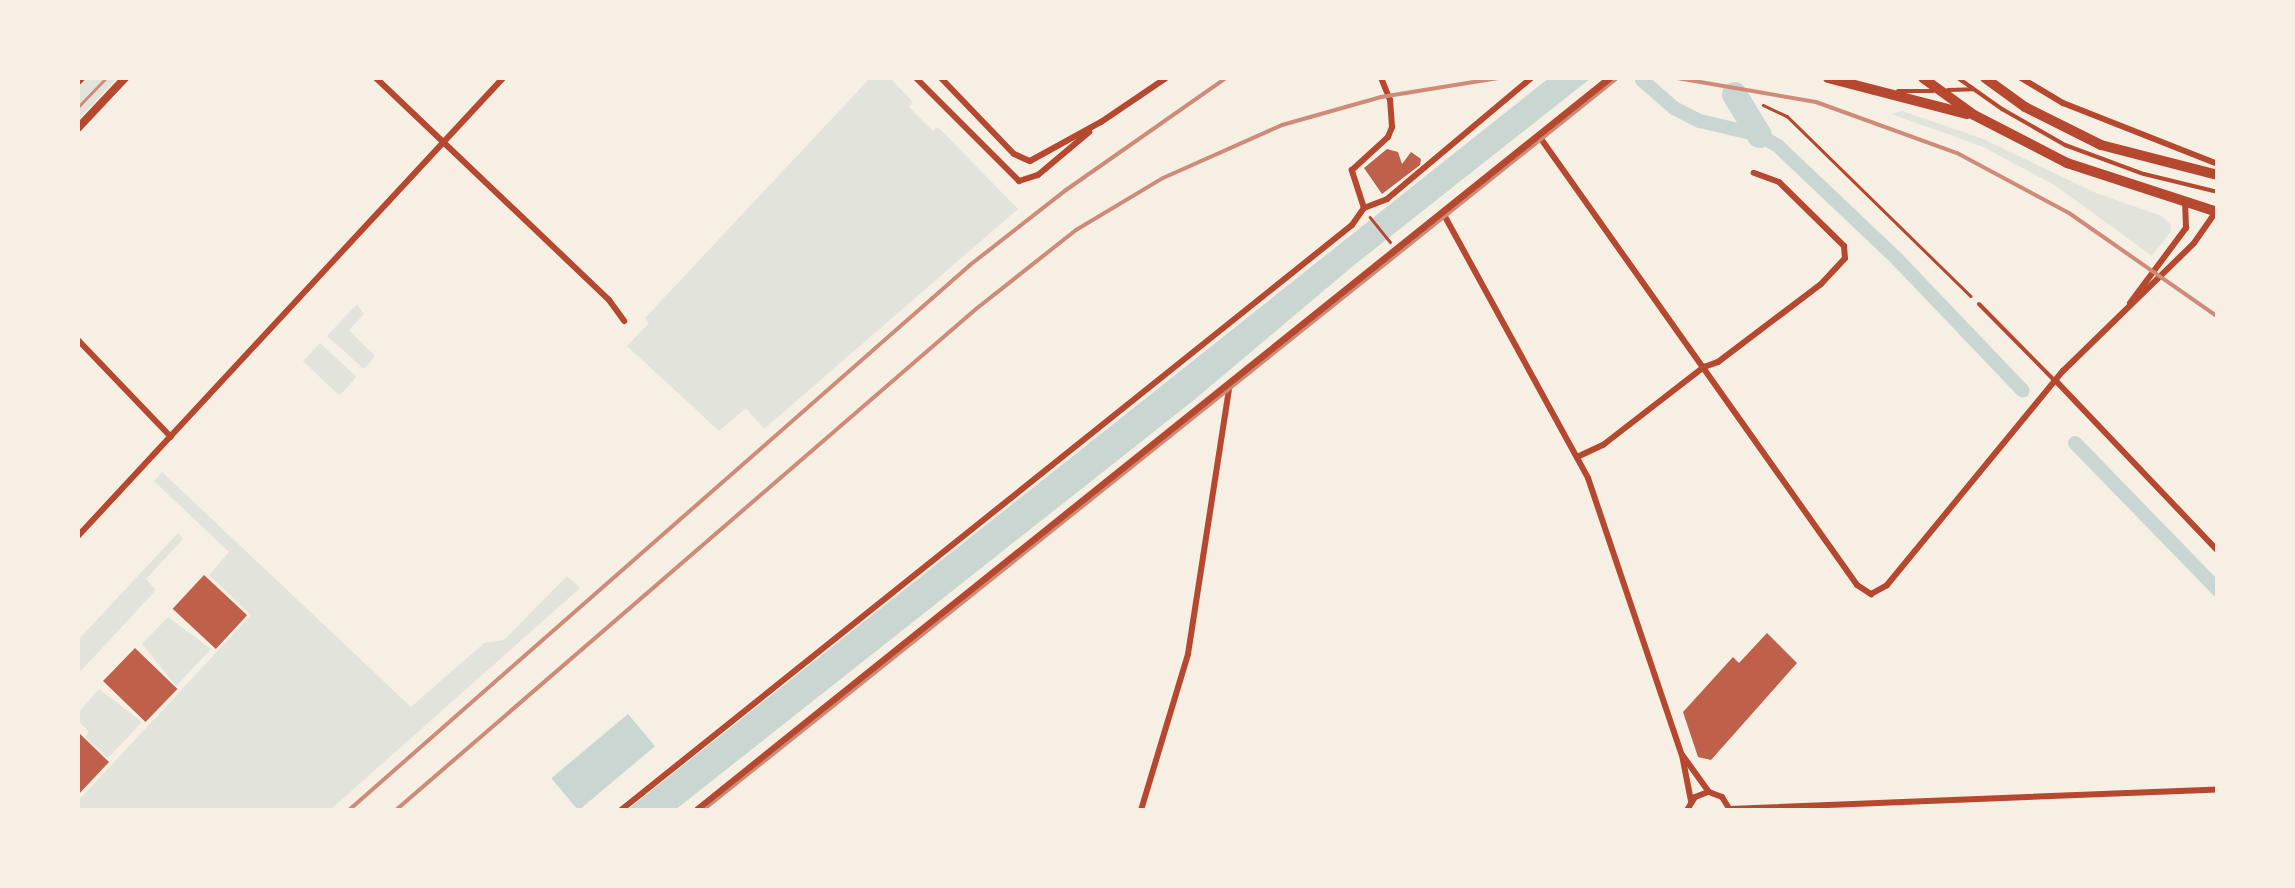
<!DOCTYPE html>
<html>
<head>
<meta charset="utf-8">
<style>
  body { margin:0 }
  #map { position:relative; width:2295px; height:888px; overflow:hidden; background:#f6efe4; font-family:"Titillium Web",sans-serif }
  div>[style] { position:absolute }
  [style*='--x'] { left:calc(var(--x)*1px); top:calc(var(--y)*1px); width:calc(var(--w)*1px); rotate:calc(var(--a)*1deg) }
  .green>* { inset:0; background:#e2e4dc; transform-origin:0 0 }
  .water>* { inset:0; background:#c9d6d2; transform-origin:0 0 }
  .canal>* { height:14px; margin:-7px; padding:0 7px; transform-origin:7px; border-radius:7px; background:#c9d6d2 }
  .river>* { height:25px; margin:-12.5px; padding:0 12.5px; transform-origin:12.5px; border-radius:12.5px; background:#c9d6d2 }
  .building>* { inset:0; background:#bf614a; transform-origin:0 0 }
  .path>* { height:2.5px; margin:-1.25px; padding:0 1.25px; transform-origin:1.25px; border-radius:1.25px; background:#b5482f }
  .service>* { height:4px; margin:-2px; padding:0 2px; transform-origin:2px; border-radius:2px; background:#b5482f }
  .minor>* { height:6px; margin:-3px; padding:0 3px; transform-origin:3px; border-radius:3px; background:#b5482f }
  .tertiary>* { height:8px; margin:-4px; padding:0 4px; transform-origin:4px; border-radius:4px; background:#b5482f }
  .primary>* { height:10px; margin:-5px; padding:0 5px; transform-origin:5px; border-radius:5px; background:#b5482f }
  .tram>* { height:2.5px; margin:-1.25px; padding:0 1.25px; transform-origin:1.25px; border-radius:1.25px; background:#cf8b77 }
  .rail>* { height:4px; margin:-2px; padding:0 2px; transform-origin:2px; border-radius:2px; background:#cf8b77 }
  span { translate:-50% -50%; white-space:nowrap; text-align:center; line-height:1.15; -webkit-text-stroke:8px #f6efe4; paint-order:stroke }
  .frame { position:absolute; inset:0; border:80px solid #f6efe4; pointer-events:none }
</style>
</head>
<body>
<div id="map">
  <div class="green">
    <i style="clip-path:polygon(86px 78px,117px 78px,78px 120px,78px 86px)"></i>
    <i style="clip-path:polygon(870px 78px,890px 78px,913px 102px,909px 107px,933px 131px,938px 127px,1018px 209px,764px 429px,746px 408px,719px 431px,627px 346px,649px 323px,645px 318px)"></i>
    <i style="clip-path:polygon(1902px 111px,1981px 138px,2096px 193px,2162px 216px,2171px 225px,2170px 233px,2152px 256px,2056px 186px,1981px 146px,1891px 114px)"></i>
    <i style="clip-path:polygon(357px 304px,364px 314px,349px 330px,375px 356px,364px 369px,327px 336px)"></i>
    <i style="left:320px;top:343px;width:50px;height:25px;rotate:43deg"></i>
    <i style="clip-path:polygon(162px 472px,411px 707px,484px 643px,504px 640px,567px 576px,580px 588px,330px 810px,78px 810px,78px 801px,251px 615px,209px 575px,229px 552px,154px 481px)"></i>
    <i style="clip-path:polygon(178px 533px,183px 539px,146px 579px,156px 590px,78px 674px,78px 640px)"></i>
    <i style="clip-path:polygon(168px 617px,211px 649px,176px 686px,142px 644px)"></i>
    <i style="clip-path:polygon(99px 689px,142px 722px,108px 758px,85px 737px,89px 732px,78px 721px,78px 713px)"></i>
  </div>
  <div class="water">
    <i style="clip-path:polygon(1549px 78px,1591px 78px,1353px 266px,1194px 400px,675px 810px,627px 810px)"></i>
    <i style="left:628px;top:714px;width:42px;height:100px;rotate:50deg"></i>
  </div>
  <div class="canal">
    <i style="--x:1642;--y:80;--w:43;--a:41.2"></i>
    <i style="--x:1674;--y:108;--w:29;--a:27"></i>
    <i style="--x:1700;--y:121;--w:61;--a:13.3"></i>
    <i style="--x:1759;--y:135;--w:22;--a:30"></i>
    <i style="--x:1778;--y:146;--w:164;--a:43.5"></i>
    <i style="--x:1897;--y:259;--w:182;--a:46.3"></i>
    <i style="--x:2075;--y:443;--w:205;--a:45.8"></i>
  </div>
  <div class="river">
    <i style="--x:1734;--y:94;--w:48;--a:58.6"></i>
  </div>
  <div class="building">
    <i style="clip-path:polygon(1387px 149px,1398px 152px,1402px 164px,1411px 152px,1421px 159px,1420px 165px,1382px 194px,1364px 168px)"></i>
    <i style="left:204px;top:575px;width:59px;height:46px;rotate:43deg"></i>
    <i style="clip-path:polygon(1767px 633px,1797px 663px,1711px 760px,1698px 757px,1683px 712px,1733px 657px,1739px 663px)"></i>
    <i style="left:135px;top:648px;width:59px;height:46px;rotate:44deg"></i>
    <i style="clip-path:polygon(78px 732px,109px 762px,78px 795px)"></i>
  </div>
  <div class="path">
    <i style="--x:1763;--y:105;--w:26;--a:25"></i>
    <i style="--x:1787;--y:116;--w:257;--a:44.4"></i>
    <i style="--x:1370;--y:217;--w:32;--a:51"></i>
  </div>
  <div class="service">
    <i style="--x:1958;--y:78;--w:54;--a:35.2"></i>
    <i style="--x:2002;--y:109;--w:73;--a:29.7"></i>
    <i style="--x:2065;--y:145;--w:84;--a:20.2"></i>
    <i style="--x:2144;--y:174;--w:76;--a:13.7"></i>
    <i style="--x:1948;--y:90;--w:25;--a:-2"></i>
    <i style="--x:1898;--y:91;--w:35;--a:0"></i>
    <i style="--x:1979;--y:304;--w:105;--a:45.4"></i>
  </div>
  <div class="minor">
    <i style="--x:376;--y:78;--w:322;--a:43.6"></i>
    <i style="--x:609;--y:300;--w:26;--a:54"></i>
    <i style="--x:916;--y:78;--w:146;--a:45"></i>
    <i style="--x:1019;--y:181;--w:20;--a:-18"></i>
    <i style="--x:1038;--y:175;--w:67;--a:-40.1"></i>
    <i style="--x:941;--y:78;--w:105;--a:46.2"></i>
    <i style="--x:1014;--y:154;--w:17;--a:24"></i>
    <i style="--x:1030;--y:161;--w:81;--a:-28.8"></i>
    <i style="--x:1101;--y:122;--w:78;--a:-34.1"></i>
    <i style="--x:2021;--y:78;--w:49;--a:30.8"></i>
    <i style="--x:2063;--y:103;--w:167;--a:21.5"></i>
    <i style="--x:1539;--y:136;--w:550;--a:54.69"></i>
    <i style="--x:1857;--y:585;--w:17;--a:33"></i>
    <i style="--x:1871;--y:594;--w:18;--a:-29"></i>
    <i style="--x:1887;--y:585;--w:277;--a:-50.6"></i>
    <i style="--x:2063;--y:371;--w:183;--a:-44.3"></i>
    <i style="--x:2194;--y:243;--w:39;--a:-55"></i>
    <i style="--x:1364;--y:208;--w:40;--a:-108"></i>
    <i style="--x:1352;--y:170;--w:49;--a:-42.5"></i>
    <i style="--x:1388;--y:137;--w:11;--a:-68"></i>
    <i style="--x:1392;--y:127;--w:27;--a:-94"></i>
    <i style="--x:1390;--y:100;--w:24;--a:-112"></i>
    <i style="--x:1443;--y:213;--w:302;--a:61.3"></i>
    <i style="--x:1588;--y:478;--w:293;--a:71.3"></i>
    <i style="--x:1682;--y:755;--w:47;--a:78.9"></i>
    <i style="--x:2130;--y:303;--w:94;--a:-53.3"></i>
    <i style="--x:2186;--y:228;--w:25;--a:-92"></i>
    <i style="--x:78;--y:340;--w:134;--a:46.2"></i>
    <i style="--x:2057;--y:382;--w:233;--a:46.4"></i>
    <i style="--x:1577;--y:457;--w:29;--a:-25"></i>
    <i style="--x:1603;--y:445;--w:128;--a:-37.7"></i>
    <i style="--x:1704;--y:367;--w:15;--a:-20"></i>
    <i style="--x:1718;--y:362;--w:129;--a:-37.1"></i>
    <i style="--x:1821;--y:284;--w:35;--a:-47"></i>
    <i style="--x:1845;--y:258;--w:12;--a:-95"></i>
    <i style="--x:1844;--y:246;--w:91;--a:-135.4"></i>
    <i style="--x:1779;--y:182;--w:27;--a:-160"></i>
    <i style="--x:78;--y:536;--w:625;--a:-47.14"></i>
    <i style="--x:1683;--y:756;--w:44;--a:54.2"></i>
    <i style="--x:1709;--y:792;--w:14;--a:21"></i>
    <i style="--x:1722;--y:797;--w:15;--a:58"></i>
    <i style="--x:1730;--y:809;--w:488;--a:-2.3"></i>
    <i style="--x:621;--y:810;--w:936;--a:-38.67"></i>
    <i style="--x:1352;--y:225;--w:21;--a:-55"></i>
    <i style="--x:1364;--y:208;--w:25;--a:-21"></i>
    <i style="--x:1387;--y:199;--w:188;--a:-40"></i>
    <i style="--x:1141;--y:810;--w:163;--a:-73.2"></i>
    <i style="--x:1188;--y:654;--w:268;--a:-81.2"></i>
    <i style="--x:1687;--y:810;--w:15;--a:-58"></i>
    <i style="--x:1695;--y:797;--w:14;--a:-21"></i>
  </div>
  <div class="tertiary">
    <i style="--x:78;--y:81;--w:4;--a:-45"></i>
    <i style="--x:78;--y:128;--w:69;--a:-46.8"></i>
    <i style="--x:698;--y:810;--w:1170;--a:-38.72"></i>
  </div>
  <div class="primary">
    <i style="--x:1828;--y:78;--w:144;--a:14.5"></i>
    <i style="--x:1923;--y:78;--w:63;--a:36"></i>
    <i style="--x:1974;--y:115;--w:105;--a:27.3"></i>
    <i style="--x:2067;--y:163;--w:159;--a:18"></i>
    <i style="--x:1985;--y:78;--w:49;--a:35.9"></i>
    <i style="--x:2025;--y:107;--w:85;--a:26.6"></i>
    <i style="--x:2101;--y:145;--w:121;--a:14.4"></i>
  </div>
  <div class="tram">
    <i style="--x:78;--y:107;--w:40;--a:-46"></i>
    <i style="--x:703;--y:810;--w:1171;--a:-38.69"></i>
  </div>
  <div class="rail">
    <i style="--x:1677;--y:78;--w:141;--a:9.8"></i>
    <i style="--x:1816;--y:102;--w:150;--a:19.9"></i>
    <i style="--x:1957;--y:153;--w:127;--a:28.2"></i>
    <i style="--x:2069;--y:213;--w:182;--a:34.9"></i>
    <i style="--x:349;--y:810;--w:826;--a:-41.27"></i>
    <i style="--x:970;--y:265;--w:122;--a:-38"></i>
    <i style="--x:1066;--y:190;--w:195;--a:-35"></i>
    <i style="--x:396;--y:810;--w:766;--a:-40.82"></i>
    <i style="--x:976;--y:309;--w:127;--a:-38.3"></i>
    <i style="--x:1076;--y:230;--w:101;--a:-30.9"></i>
    <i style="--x:1163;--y:178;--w:130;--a:-24"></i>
    <i style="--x:1282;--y:125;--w:103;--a:-15.8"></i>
    <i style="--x:1381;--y:97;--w:119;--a:-9.2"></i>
  </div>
  <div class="frame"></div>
</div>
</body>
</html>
